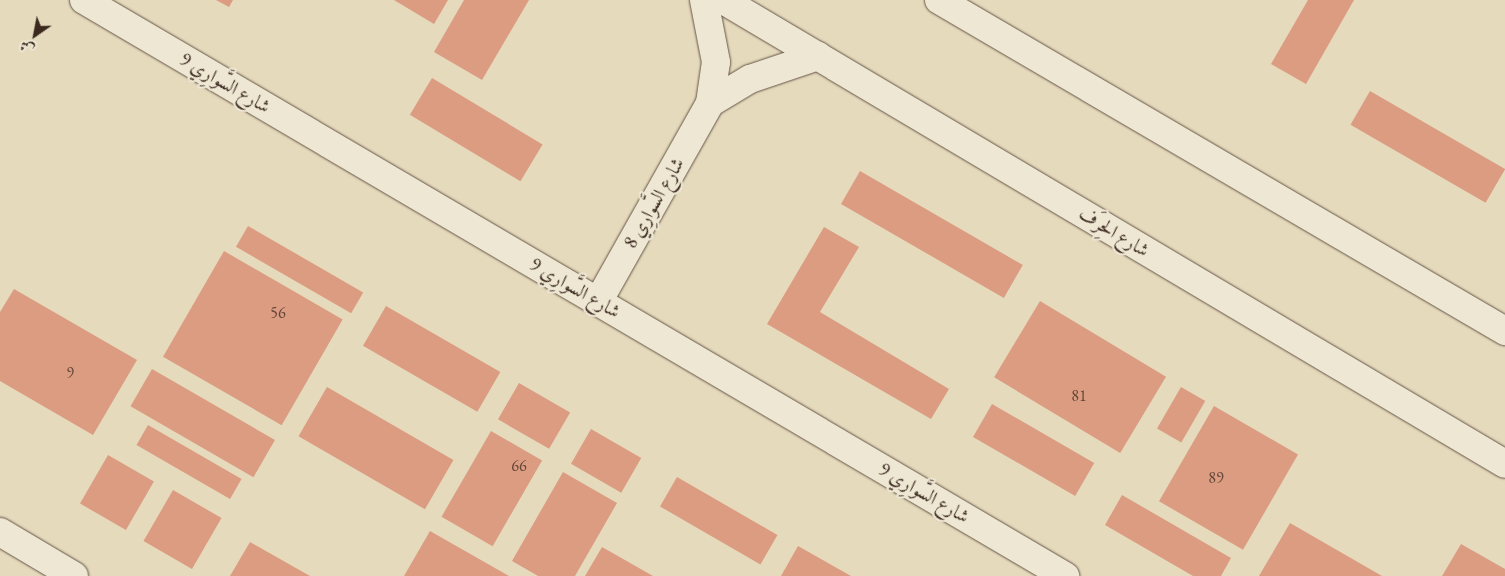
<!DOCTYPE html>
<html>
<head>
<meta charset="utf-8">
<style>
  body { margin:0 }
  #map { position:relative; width:1505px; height:576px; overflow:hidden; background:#e5dabc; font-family:"EB Garamond",Amiri,serif }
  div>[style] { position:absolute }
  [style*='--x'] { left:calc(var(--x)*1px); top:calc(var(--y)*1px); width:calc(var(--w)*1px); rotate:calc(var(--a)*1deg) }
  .building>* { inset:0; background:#dc9c81; transform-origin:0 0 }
  .roads { filter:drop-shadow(0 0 1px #665547) drop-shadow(0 0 1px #665547) }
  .minor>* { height:28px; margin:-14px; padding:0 14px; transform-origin:14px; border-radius:14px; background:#eee7d3 }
  .tertiary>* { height:28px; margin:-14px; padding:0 14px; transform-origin:14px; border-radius:14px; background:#eee7d3 }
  span { translate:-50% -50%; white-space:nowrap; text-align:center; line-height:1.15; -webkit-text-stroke:4.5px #eee7d3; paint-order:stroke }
  .number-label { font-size:16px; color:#634638 }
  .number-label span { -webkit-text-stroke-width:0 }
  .street-label { font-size:19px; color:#3b2920 }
  .north { position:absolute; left:10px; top:10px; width:50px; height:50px; -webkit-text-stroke:4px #eee7d3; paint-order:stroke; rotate:213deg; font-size:14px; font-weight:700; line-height:20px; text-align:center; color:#3b2920 }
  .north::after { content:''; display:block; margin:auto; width:18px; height:22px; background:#3b2920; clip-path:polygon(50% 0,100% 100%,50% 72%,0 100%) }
</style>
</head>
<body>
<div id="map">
  <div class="building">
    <i style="clip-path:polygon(216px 0,233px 0,229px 7px)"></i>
    <i style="clip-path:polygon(394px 0,448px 0,434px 24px)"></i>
    <i style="clip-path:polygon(464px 0,529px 0,482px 80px,434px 52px)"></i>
    <i style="clip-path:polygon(1308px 0,1354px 0,1306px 84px,1271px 64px)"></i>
    <i style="left:432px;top:78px;width:129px;height:43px;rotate:31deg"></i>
    <i style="left:1370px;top:91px;width:156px;height:39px;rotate:30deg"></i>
    <i style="left:860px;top:171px;width:188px;height:38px;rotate:30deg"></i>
    <i style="left:248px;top:226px;width:133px;height:24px;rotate:30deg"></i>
    <i style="clip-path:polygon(824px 227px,859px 247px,820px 312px,949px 389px,931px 419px,767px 324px)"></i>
    <i style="left:224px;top:251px;width:137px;height:122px;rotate:30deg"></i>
    <i style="clip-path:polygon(14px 289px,137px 360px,93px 435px,0 381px,0 312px)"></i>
    <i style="left:1040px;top:301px;width:147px;height:89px;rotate:31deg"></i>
    <i style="left:386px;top:306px;width:132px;height:46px;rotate:30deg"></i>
    <i style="left:152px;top:369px;width:142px;height:43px;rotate:30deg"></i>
    <i style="left:519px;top:383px;width:59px;height:42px;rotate:30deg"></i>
    <i style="left:327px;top:387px;width:146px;height:57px;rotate:30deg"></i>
    <i style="left:1181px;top:387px;width:28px;height:48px;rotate:30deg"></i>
    <i style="left:992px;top:404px;width:118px;height:38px;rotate:30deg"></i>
    <i style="left:1214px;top:406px;width:97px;height:110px;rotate:30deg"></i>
    <i style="left:148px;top:425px;width:108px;height:23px;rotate:30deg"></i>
    <i style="left:591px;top:429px;width:58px;height:40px;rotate:30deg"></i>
    <i style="left:491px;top:431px;width:59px;height:99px;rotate:30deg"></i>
    <i style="left:108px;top:455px;width:53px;height:56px;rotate:30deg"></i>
    <i style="clip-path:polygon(563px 472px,617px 503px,575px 576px,538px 576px,512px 561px)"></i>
    <i style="left:677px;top:477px;width:116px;height:34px;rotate:30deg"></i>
    <i style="left:173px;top:490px;width:56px;height:59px;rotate:30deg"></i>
    <i style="clip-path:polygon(1122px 495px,1231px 558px,1221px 576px,1193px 576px,1105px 525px)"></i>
    <i style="clip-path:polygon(1290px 523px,1382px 576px,1259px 576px)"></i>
    <i style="clip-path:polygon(430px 531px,509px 576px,404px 576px)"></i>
    <i style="clip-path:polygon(250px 542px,310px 576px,230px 576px)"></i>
    <i style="clip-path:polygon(1461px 544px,1505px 569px,1505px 576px,1442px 576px)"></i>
    <i style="clip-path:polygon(798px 546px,851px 576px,781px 576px)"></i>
    <i style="clip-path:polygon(602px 547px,653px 576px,585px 576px)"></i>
  </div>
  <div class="roads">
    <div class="minor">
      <i style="--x:84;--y:0;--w:1138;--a:30.42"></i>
      <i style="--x:710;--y:103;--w:47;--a:-31"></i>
      <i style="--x:750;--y:79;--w:72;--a:-18.7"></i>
      <i style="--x:598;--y:302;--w:228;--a:-60.6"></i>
      <i style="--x:710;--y:103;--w:41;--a:-81.7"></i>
      <i style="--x:716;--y:62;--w:63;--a:-101"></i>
      <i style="--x:0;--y:532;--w:86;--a:30.7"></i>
    </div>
    <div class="tertiary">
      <i style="--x:723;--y:0;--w:909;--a:30.68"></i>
      <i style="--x:939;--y:0;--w:656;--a:30.32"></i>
    </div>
  </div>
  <div class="number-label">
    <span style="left:278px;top:313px">56</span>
    <span style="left:70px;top:373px">9</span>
    <span style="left:1079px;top:396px">81</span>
    <span style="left:519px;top:466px">66</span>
    <span style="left:1216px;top:478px">89</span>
  </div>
  <div class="street-label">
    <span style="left:225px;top:83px;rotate:30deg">شارع السَّوارِي 9</span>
    <span style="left:654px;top:203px;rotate:-60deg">شارع السَّوارِي 8</span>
    <span style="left:1114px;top:232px;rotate:31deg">شارع الحِرَف</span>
    <span style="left:575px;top:288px;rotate:30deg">شارع السَّوارِي 9</span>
    <span style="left:924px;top:493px;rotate:30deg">شارع السَّوارِي 9</span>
  </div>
  <div class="north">ش</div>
</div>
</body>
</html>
